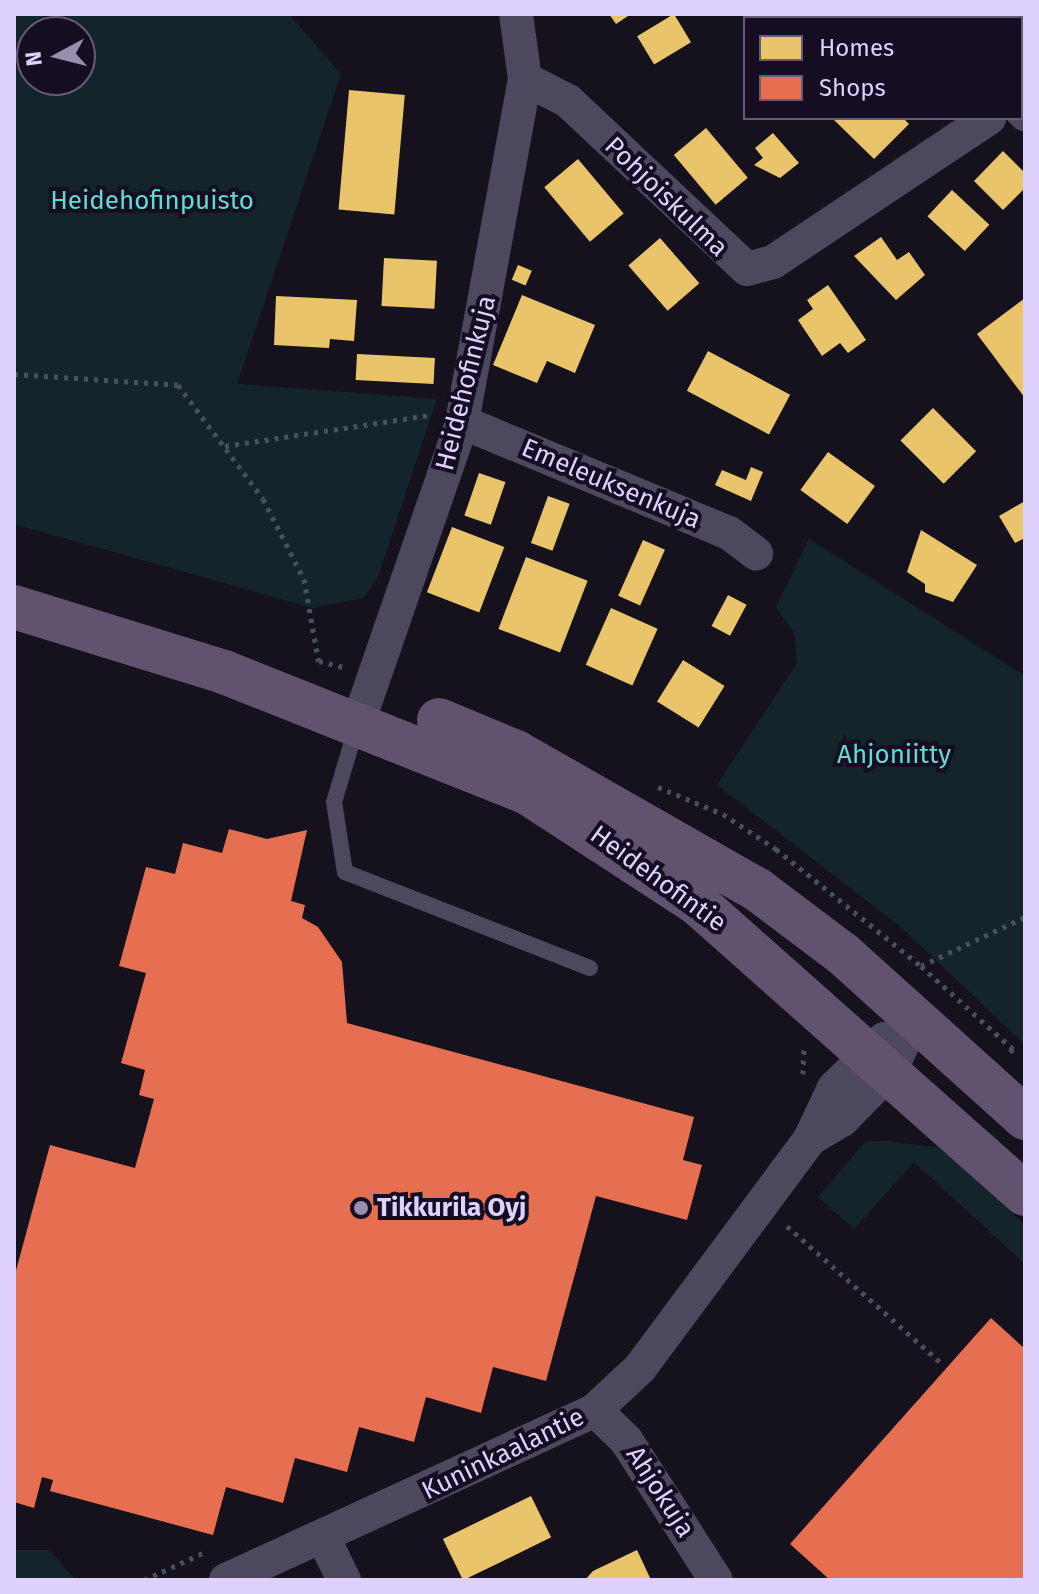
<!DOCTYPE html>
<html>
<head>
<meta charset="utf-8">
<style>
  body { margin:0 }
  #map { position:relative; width:1039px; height:1594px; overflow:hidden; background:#16121d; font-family:"Fira Sans",sans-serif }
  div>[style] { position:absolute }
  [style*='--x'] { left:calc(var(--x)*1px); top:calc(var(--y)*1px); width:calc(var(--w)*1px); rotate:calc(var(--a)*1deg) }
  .green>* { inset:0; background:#13252a }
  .homes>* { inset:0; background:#e9c46a; transform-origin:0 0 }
  .shops>* { inset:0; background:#e76f51 }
  .path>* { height:5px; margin-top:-2.5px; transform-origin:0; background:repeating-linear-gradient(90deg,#48505e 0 4px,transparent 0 10px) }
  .lane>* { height:16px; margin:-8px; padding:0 8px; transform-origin:8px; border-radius:8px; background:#4c485e }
  .street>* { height:34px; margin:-17px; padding:0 17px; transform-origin:17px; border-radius:17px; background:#4c485e }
  .primary>* { height:44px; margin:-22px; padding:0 22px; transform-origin:22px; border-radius:22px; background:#61526f }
  .dots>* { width:22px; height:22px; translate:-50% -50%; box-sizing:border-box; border:4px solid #150e22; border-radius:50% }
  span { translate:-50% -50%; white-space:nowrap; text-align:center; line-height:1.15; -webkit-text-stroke:8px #150e22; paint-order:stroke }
  .street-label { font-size:26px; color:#ded1fd }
  .park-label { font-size:26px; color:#60dbd1 }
  .poi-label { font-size:26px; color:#ded1fd; font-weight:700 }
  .left { translate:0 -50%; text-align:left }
  .frame { position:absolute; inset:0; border:16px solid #ded1fd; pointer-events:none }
  .legend { position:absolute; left:743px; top:16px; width:280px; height:104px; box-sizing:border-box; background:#150e22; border:2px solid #655c7a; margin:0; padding:10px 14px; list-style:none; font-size:24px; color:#ded1fd }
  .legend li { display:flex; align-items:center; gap:16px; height:40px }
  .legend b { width:40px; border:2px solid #655c7a }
  .north { position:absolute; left:16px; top:16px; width:80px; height:80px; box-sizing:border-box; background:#150e22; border:2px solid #655c7a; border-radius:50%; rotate:263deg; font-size:22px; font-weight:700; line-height:32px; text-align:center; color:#ded1fd }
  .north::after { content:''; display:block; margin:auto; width:28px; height:36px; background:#988eaf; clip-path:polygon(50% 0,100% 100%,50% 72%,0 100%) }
</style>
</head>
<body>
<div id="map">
  <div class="green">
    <i style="clip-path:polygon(evenodd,14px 14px,289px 14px,341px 74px,237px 384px,437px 399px,378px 577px,363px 598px,313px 608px,14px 524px,14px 14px,32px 32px,80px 32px,80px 80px,32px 80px,32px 32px)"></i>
    <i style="clip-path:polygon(809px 539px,1025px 676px,1025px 1045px,902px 928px,717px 785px,797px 663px,794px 633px,776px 607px)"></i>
    <i style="clip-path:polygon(887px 1141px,941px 1148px,1025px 1225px,1025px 1264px,914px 1162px,854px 1229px,818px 1197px,865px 1142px)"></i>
    <i style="clip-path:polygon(14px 1550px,49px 1550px,75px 1579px,14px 1580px)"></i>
  </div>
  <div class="homes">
    <i style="clip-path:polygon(609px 14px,631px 14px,616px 24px)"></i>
    <i style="left:674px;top:14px;width:33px;height:43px;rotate:59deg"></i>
    <i style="left:349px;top:90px;width:56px;height:120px;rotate:5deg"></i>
    <i style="clip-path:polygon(832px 118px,903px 118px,909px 124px,874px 159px)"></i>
    <i style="left:706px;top:128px;width:65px;height:42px;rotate:50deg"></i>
    <i style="clip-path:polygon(773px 133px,799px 163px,780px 178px,754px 165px,763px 158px,755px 148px)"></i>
    <i style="clip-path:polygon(1003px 151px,1025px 173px,1025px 188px,1003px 210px,974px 181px)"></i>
    <i style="left:578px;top:159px;width:71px;height:44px;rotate:50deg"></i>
    <i style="left:952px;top:190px;width:51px;height:36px;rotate:43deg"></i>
    <i style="clip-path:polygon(881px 237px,897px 260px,909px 252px,925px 275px,896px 300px,854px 256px)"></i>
    <i style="left:660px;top:238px;width:60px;height:42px;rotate:49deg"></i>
    <i style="left:384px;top:258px;width:53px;height:48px;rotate:3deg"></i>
    <i style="left:518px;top:265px;width:15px;height:16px;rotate:23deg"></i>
    <i style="clip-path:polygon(828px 285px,866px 340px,848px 353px,840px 343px,822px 356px,798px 320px,813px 309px,807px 300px)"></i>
    <i style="clip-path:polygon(522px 295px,595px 325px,575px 373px,547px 361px,537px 383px,493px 365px)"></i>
    <i style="clip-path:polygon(276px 296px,357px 300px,354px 341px,330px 339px,329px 348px,274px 345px)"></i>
    <i style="clip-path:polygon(1025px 298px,1025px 398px,977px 334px)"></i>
    <i style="left:708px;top:351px;width:93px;height:45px;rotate:28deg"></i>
    <i style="left:357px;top:354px;width:78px;height:26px;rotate:3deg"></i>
    <i style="left:933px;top:408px;width:61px;height:46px;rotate:45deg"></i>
    <i style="left:828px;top:452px;width:58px;height:47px;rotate:36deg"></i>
    <i style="clip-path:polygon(751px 467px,763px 472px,751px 501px,715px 485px,722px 470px,746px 480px)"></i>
    <i style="left:479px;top:473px;width:28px;height:45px;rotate:19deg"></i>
    <i style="left:548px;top:496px;width:23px;height:50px;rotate:20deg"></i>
    <i style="clip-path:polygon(1025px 501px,1025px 538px,1015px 543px,999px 516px)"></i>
    <i style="left:452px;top:527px;width:56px;height:70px;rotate:21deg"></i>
    <i style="clip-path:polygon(921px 530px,977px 565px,953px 602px,925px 592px,925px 584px,907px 572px)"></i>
    <i style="left:643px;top:540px;width:24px;height:61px;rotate:24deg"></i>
    <i style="left:526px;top:557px;width:66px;height:77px;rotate:21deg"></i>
    <i style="left:728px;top:595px;width:21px;height:35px;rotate:28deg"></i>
    <i style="left:611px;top:608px;width:51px;height:62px;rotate:24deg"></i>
    <i style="left:683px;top:660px;width:49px;height:49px;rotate:32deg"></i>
    <i style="left:531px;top:1496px;width:46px;height:98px;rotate:64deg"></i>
    <i style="clip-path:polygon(637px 1550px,651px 1580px,585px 1580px,593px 1571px)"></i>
  </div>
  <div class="shops">
    <i style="clip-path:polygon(229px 829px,267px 839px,307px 830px,291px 901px,305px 905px,302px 918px,318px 927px,342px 962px,347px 1023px,694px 1117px,683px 1160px,702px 1165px,687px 1220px,596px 1196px,546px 1381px,493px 1367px,481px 1413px,426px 1397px,414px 1442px,359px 1427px,347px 1472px,295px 1458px,283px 1503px,226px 1487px,213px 1535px,50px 1491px,53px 1480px,42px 1477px,34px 1508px,14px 1502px,14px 1278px,50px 1145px,135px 1168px,154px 1099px,139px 1095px,145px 1070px,121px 1063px,146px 973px,119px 966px,146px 867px,175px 874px,183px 843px,222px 853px)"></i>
    <i style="clip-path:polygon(991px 1318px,1025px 1349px,1025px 1580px,830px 1580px,790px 1544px)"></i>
  </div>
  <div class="path">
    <i style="--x:14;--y:374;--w:164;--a:3.8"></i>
    <i style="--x:178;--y:385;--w:142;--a:53.3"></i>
    <i style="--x:263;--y:499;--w:90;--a:62.9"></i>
    <i style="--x:304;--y:579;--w:86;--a:80"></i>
    <i style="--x:225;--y:446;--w:207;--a:-8.6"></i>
    <i style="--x:319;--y:661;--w:25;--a:14"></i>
    <i style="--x:658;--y:787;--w:70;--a:22.6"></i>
    <i style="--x:723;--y:814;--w:64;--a:33.4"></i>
    <i style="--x:776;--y:849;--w:186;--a:38.9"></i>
    <i style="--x:921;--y:966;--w:124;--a:42.1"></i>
    <i style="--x:1013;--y:1049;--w:6;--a:135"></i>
    <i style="--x:921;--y:966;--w:115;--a:-25.2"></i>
    <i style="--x:803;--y:1074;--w:25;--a:-88"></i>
    <i style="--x:787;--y:1226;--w:205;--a:41.6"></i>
    <i style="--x:144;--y:1580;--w:69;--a:-24.7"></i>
  </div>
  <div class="lane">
    <i style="--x:357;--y:725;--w:80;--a:106.6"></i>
    <i style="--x:334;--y:802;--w:71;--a:81.1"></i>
    <i style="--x:345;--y:872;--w:263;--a:21.4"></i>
  </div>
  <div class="street">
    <i style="--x:516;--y:14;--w:66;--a:82.1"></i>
    <i style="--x:525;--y:79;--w:48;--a:27.1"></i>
    <i style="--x:568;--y:101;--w:245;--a:43.2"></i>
    <i style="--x:747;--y:269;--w:27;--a:-15"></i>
    <i style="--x:773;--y:262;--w:260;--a:-33.7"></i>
    <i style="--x:904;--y:14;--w:6;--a:45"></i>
    <i style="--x:1021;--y:110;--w:6;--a:45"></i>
    <i style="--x:462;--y:422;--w:289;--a:22.6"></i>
    <i style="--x:729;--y:533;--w:34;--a:37"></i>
    <i style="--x:358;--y:723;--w:318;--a:-70.9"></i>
    <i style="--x:462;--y:422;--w:349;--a:-79.6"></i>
    <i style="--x:810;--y:1139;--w:56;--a:-64.8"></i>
    <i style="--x:834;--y:1088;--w:70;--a:-44.4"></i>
    <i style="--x:595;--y:1410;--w:43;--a:44.1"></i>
    <i style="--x:626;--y:1440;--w:166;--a:57.3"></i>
    <i style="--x:323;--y:1537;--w:48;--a:64"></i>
    <i style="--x:226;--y:1580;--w:406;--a:-24.7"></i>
    <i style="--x:595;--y:1410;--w:62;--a:-43"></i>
    <i style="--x:640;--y:1368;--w:285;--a:-53.4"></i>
    <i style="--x:810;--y:1139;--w:37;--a:-31"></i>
    <i style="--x:842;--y:1120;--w:69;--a:-45.6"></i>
    <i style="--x:890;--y:1071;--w:56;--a:-64.8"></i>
  </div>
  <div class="primary">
    <i style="--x:14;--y:607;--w:220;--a:17.2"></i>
    <i style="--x:224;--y:672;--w:327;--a:21.7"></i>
    <i style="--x:528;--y:793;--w:202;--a:33.1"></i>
    <i style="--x:697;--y:903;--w:438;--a:41.6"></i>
    <i style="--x:439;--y:720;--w:83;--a:22.6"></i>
    <i style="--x:516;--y:752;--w:279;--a:29.7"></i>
    <i style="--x:758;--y:890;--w:106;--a:37"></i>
    <i style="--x:843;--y:954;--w:245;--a:42"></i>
  </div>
  <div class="dots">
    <i style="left:361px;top:1208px;background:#988eaf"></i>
  </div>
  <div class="street-label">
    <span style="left:666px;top:197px;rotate:44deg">Pohjoiskulma</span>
    <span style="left:466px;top:383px;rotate:-76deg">Heidehofinkuja</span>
    <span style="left:611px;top:484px;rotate:23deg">Emeleuksenkuja</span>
    <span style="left:658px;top:879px;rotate:36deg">Heidehofintie</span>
    <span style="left:503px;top:1454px;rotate:-26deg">Kuninkaalantie</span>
    <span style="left:660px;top:1492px;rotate:57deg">Ahjokuja</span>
  </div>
  <div class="park-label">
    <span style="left:152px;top:201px">Heidehofinpuisto</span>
    <span style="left:894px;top:755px">Ahjoniitty</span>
  </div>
  <div class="poi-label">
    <span class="left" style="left:377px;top:1208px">Tikkurila Oyj</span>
  </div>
  <div class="frame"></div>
  <ul class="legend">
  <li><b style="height:22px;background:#e9c46a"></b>Homes</li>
  <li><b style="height:22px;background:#e76f51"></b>Shops</li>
  </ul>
  <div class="north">N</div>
</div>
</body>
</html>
